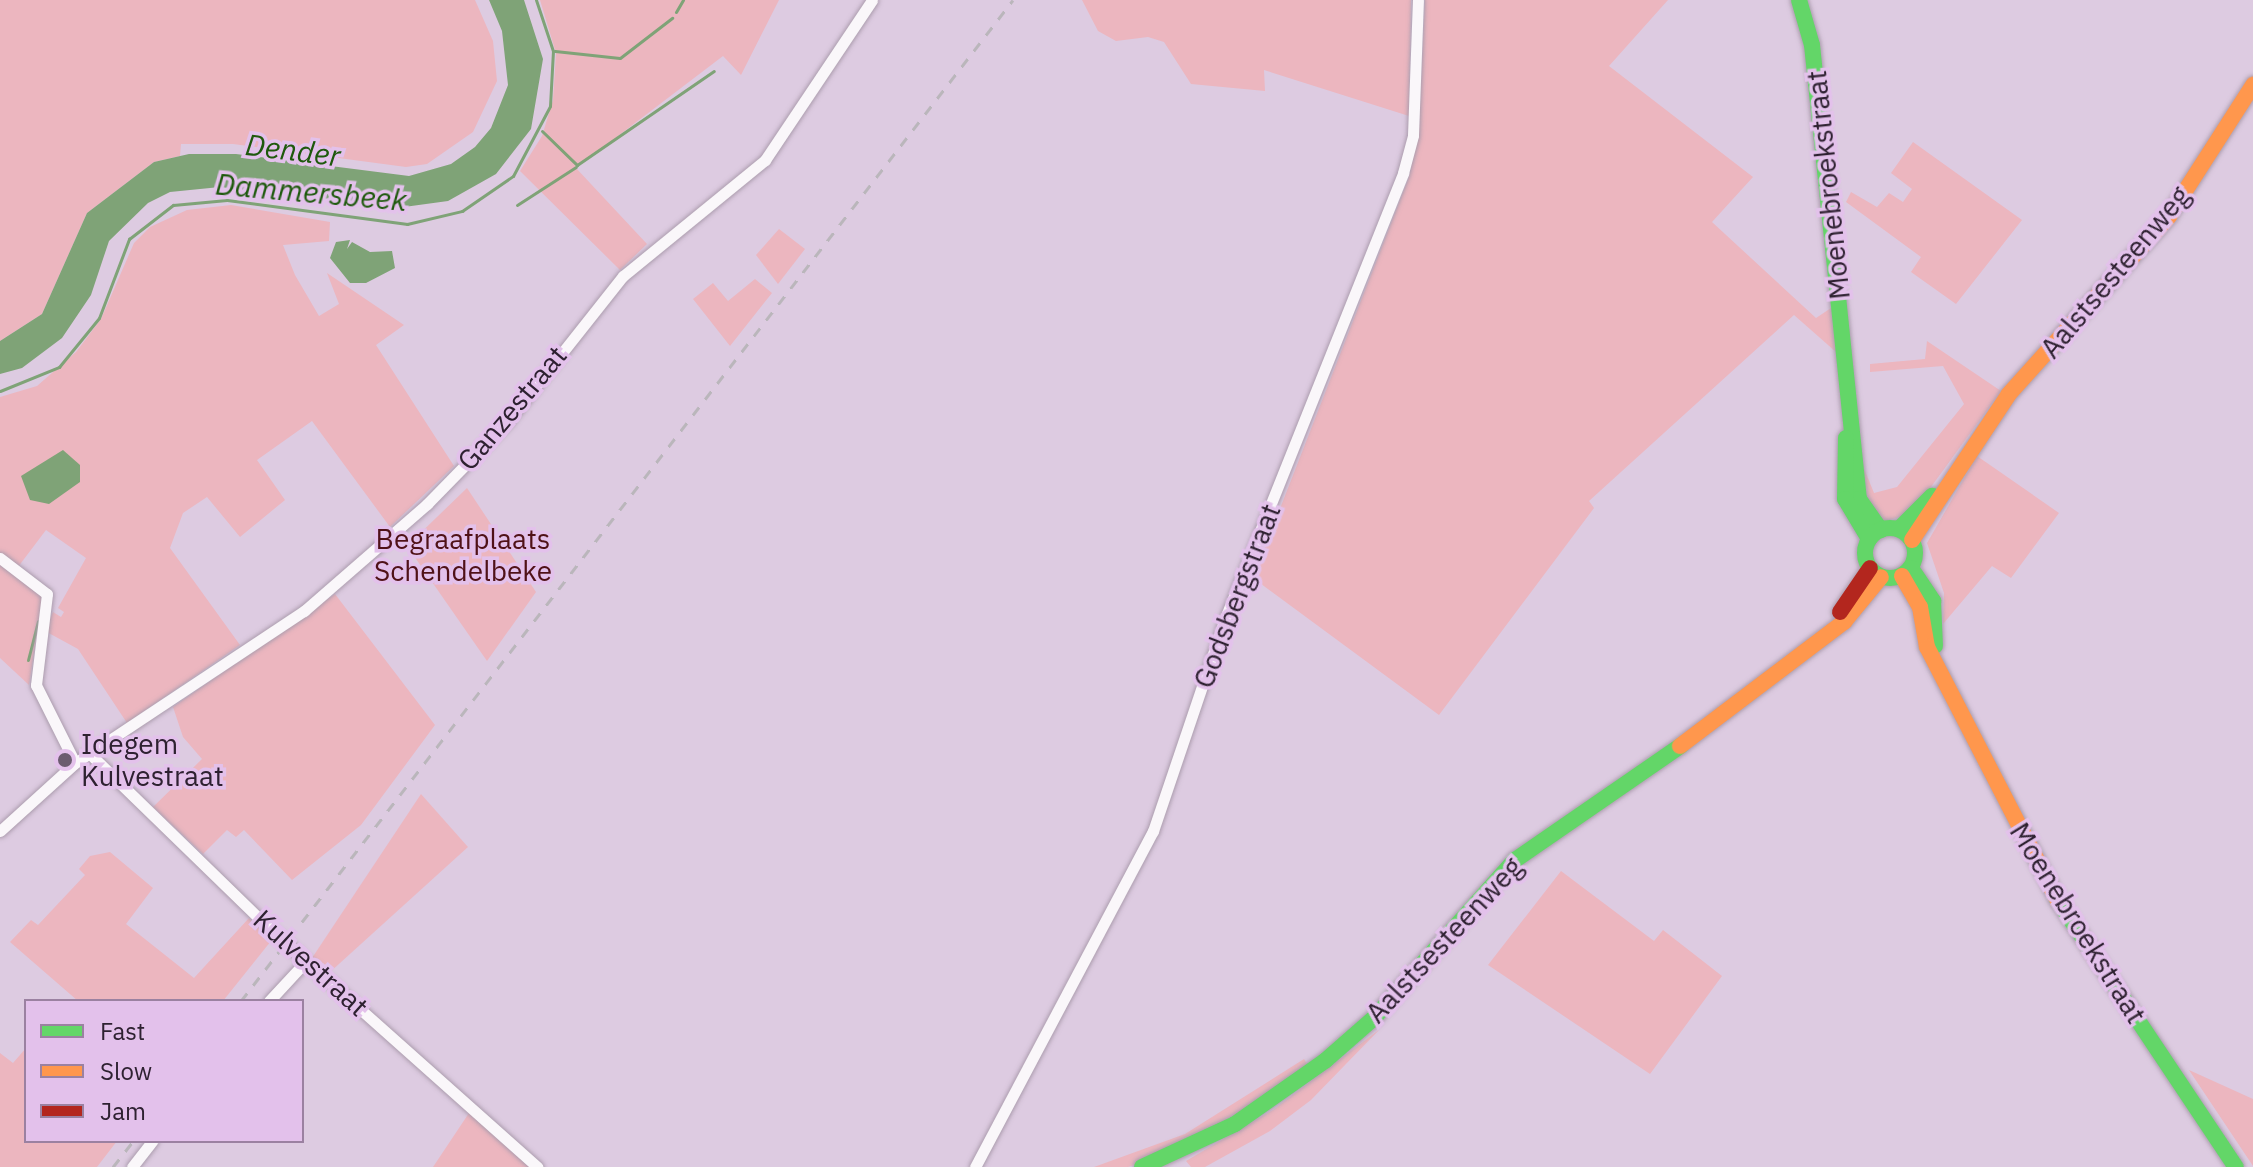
<!DOCTYPE html>
<html>
<head>
<meta charset="utf-8">
<style>
  body { margin:0 }
  #map { position:relative; width:2253px; height:1167px; overflow:hidden; background:#ddcbe1; font-family:"IBM Plex Sans",sans-serif }
  div>[style] { position:absolute }
  [style*='--x'] { left:calc(var(--x)*1px); top:calc(var(--y)*1px); width:calc(var(--w)*1px); rotate:calc(var(--a)*1deg) }
  .green>* { inset:0; background:#ecb6bf }
  .water>* { inset:0; background:#7fa377 }
  .stream>* { height:3px; margin:-1.5px; padding:0 1.5px; transform-origin:1.5px; border-radius:1.5px; background:#7fa377 }
  .roads { filter:drop-shadow(0 0 2px #ac9dae) drop-shadow(0 0 2px #ac9dae) }
  .street>* { height:11px; margin:-5.5px; padding:0 5.5px; transform-origin:5.5px; border-radius:5.5px; background:#faf7fa }
  .fast>* { height:16px; margin:-8px; padding:0 8px; transform-origin:8px; border-radius:8px; background:#63d668 }
  .fast>.ring { margin:-8px; padding:0; box-sizing:content-box; background:none; border:16px solid #63d668; border-radius:50% }
  .slow>* { height:16px; margin:-8px; padding:0 8px; transform-origin:8px; border-radius:8px; background:#ff974d }
  .jam>* { height:16px; margin:-8px; padding:0 8px; transform-origin:8px; border-radius:8px; background:#b3261e }
  .rail>* { height:3px; margin-top:-1.5px; transform-origin:0; background:repeating-linear-gradient(90deg,#bab6bb 0 10px,transparent 0 20px) }
  .dots>* { width:22px; height:22px; translate:-50% -50%; box-sizing:border-box; border:4px solid #e3c1eb; border-radius:50% }
  span { translate:-50% -50%; white-space:nowrap; text-align:center; line-height:1.15; -webkit-text-stroke:7px #e3c1eb; paint-order:stroke }
  .street-label { font-size:28px; color:#2e2131 }
  .park-label { font-size:28px; color:#4f1117 }
  .poi-label { font-size:28px; color:#2e2131 }
  .left { translate:0 -50%; text-align:left }
  .water-label { font-size:30px; color:#1e590d; font-style:italic }
  .legend { position:absolute; left:24px; top:999px; width:280px; height:144px; box-sizing:border-box; background:#e3c1eb; border:2px solid #9b81a1; margin:0; padding:10px 14px; list-style:none; font-size:24px; color:#2e2131 }
  .legend li { display:flex; align-items:center; gap:16px; height:40px }
  .legend b { width:40px; border:2px solid #9b81a1 }
</style>
</head>
<body>
<div id="map">
  <div class="green">
    <i style="clip-path:polygon(0 0,475px 0,493px 41px,497px 81px,473px 132px,427px 164px,406px 167px,233px 144px,181px 144px,180px 156px,154px 162px,87px 213px,42px 314px,0 341px)"></i>
    <i style="clip-path:polygon(540px 0,779px 0,741px 75px,723px 56px,576px 168px,647px 244px,620px 270px,520px 171px,542px 136px,553px 100px,556px 53px)"></i>
    <i style="clip-path:polygon(1082px 0,1411px 0,1409px 116px,1264px 70px,1265px 91px,1191px 84px,1164px 42px,1148px 37px,1116px 41px,1098px 31px)"></i>
    <i style="clip-path:polygon(1425px 0,1668px 0,1609px 66px,1753px 177px,1712px 222px,1816px 318px,1831px 308px,1836px 352px,1794px 315px,1589px 501px,1594px 508px,1439px 715px,1253px 578px,1409px 177px,1419px 129px)"></i>
    <i style="clip-path:polygon(1913px 142px,2022px 220px,1956px 304px,1911px 272px,1921px 257px,1846px 202px,1851px 192px,1877px 207px,1889px 193px,1903px 202px,1912px 189px,1891px 173px)"></i>
    <i style="clip-path:polygon(231px 205px,330px 222px,329px 241px,283px 245px,295px 275px,319px 316px,339px 304px,327px 273px,404px 325px,376px 345px,454px 466px,390px 527px,312px 421px,257px 460px,285px 500px,240px 537px,207px 497px,183px 513px,170px 548px,240px 645px,127px 723px,78px 649px,45px 631px,53px 612px,61px 617px,64px 612px,58px 608px,86px 558px,46px 530px,18px 567px,0 553px,0 397px,37px 386px,76px 352px,101px 319px,134px 243px,150px 227px,187px 210px)"></i>
    <i style="clip-path:polygon(779px 229px,805px 249px,778px 284px,756px 255px)"></i>
    <i style="clip-path:polygon(755px 279px,772px 293px,730px 346px,693px 299px,713px 283px,728px 301px)"></i>
    <i style="clip-path:polygon(1927px 341px,2001px 391px,1912px 513px,1883px 522px,1868px 509px,1863px 466px,1874px 493px,1897px 487px,1964px 404px,1943px 366px,1870px 372px,1870px 364px,1925px 359px)"></i>
    <i style="clip-path:polygon(1977px 456px,2059px 513px,2011px 578px,1992px 566px,1943px 624px,1944px 593px,1927px 543px)"></i>
    <i style="clip-path:polygon(467px 488px,536px 592px,487px 661px,407px 546px)"></i>
    <i style="clip-path:polygon(0 564px,43px 594px,29px 685px,0 658px)"></i>
    <i style="clip-path:polygon(335px 594px,435px 725px,361px 825px,292px 880px,244px 830px,236px 837px,227px 830px,203px 854px,153px 807px,202px 759px,183px 737px,173px 707px)"></i>
    <i style="clip-path:polygon(421px 794px,468px 847px,329px 973px,312px 958px)"></i>
    <i style="clip-path:polygon(110px 852px,153px 888px,126px 924px,194px 978px,249px 918px,271px 941px,223px 1001px,78px 1001px,10px 942px,31px 920px,38px 925px,85px 875px,79px 869px,90px 856px)"></i>
    <i style="clip-path:polygon(1561px 871px,1654px 941px,1663px 930px,1722px 976px,1650px 1074px,1488px 965px)"></i>
    <i style="clip-path:polygon(1380px 1029px,1311px 1100px,1270px 1131px,1205px 1167px,1191px 1167px,1186px 1161px,1273px 1110px)"></i>
    <i style="clip-path:polygon(26px 1048px,26px 1141px,117px 1141px,97px 1167px,0 1167px,0 1053px,13px 1063px)"></i>
    <i style="clip-path:polygon(1304px 1059px,1311px 1070px,1163px 1156px,1128px 1167px,1094px 1167px,1185px 1134px)"></i>
    <i style="clip-path:polygon(2189px 1070px,2253px 1099px,2253px 1166px)"></i>
    <i style="clip-path:polygon(469px 1113px,529px 1167px,433px 1167px)"></i>
  </div>
  <div class="water">
    <i style="clip-path:polygon(489px 0,524px 0,543px 59px,531px 129px,496px 174px,448px 201px,404px 207px,220px 187px,170px 192px,148px 203px,109px 241px,91px 295px,62px 338px,22px 368px,0 374px,0 341px,42px 314px,87px 213px,154px 162px,189px 154px,236px 154px,409px 176px,451px 164px,475px 147px,491px 128px,508px 85px,502px 31px)"></i>
    <i style="clip-path:polygon(350px 240px,347px 249px,352px 242px,370px 252px,392px 251px,395px 268px,366px 283px,350px 283px,330px 258px,336px 242px)"></i>
    <i style="clip-path:polygon(63px 450px,80px 465px,80px 482px,49px 504px,30px 500px,21px 476px)"></i>
  </div>
  <div class="stream">
    <i style="--x:676;--y:12;--w:14;--a:-60"></i>
    <i style="--x:555;--y:51;--w:65;--a:6.1"></i>
    <i style="--x:620;--y:58;--w:66;--a:-37.6"></i>
    <i style="--x:542;--y:131;--w:49;--a:44.2"></i>
    <i style="--x:577;--y:165;--w:166;--a:-34.5"></i>
    <i style="--x:517;--y:205;--w:70;--a:-32.8"></i>
    <i style="--x:0;--y:391;--w:64;--a:-22.1"></i>
    <i style="--x:59;--y:367;--w:63;--a:-50.8"></i>
    <i style="--x:99;--y:318;--w:85;--a:-69.2"></i>
    <i style="--x:129;--y:239;--w:56;--a:-37.7"></i>
    <i style="--x:173;--y:205;--w:54;--a:-5.3"></i>
    <i style="--x:227;--y:200;--w:182;--a:7.6"></i>
    <i style="--x:407;--y:224;--w:57;--a:-13.3"></i>
    <i style="--x:462;--y:211;--w:62;--a:-34.5"></i>
    <i style="--x:513;--y:176;--w:79;--a:-62.1"></i>
    <i style="--x:550;--y:106;--w:55;--a:-86.9"></i>
    <i style="--x:553;--y:51;--w:54;--a:-108.4"></i>
    <i style="--x:28;--y:660;--w:40;--a:-75.6"></i>
  </div>
  <div class="roads">
    <div class="street">
      <i style="--x:0;--y:558;--w:59;--a:37.5"></i>
      <i style="--x:47;--y:594;--w:92;--a:96.9"></i>
      <i style="--x:36;--y:685;--w:87;--a:63.4"></i>
      <i style="--x:90;--y:754;--w:248;--a:44.2"></i>
      <i style="--x:268;--y:927;--w:361;--a:41.7"></i>
      <i style="--x:0;--y:831;--w:101;--a:-42.2"></i>
      <i style="--x:75;--y:763;--w:275;--a:-33.6"></i>
      <i style="--x:304;--y:611;--w:163;--a:-41"></i>
      <i style="--x:427;--y:504;--w:116;--a:-45.7"></i>
      <i style="--x:508;--y:421;--w:185;--a:-51.6"></i>
      <i style="--x:623;--y:276;--w:183;--a:-39.2"></i>
      <i style="--x:765;--y:160;--w:192;--a:-56.2"></i>
      <i style="--x:269;--y:1001;--w:54;--a:-47.2"></i>
      <i style="--x:132;--y:1167;--w:33;--a:-52"></i>
      <i style="--x:975;--y:1167;--w:380;--a:-62.1"></i>
      <i style="--x:1153;--y:831;--w:222;--a:-71.3"></i>
      <i style="--x:1224;--y:621;--w:482;--a:-68.2"></i>
      <i style="--x:1403;--y:173;--w:39;--a:-75"></i>
      <i style="--x:1413;--y:135;--w:135;--a:-87.9"></i>
    </div>
    <div class="fast">
      <i style="--x:1799;--y:0;--w:47;--a:73.9"></i>
      <i style="--x:1812;--y:45;--w:456;--a:84.1"></i>
      <i style="--x:1859;--y:499;--w:38;--a:55"></i>
      <i style="--x:1846;--y:438;--w:61;--a:90.9"></i>
      <i style="--x:1845;--y:499;--w:47;--a:59"></i>
      <i class="ring" style="left:1865px;top:528px;width:34px;height:34px"></i>
      <i style="--x:1899;--y:529;--w:47;--a:-45"></i>
      <i style="--x:1911;--y:568;--w:40;--a:56"></i>
      <i style="--x:1933;--y:601;--w:45;--a:87.5"></i>
      <i style="--x:2057;--y:899;--w:322;--a:56.3"></i>
      <i style="--x:1142;--y:1167;--w:102;--a:-24.8"></i>
      <i style="--x:1235;--y:1124;--w:111;--a:-35.1"></i>
      <i style="--x:1326;--y:1060;--w:64;--a:-41.2"></i>
      <i style="--x:1374;--y:1018;--w:212;--a:-48.3"></i>
      <i style="--x:1515;--y:860;--w:201;--a:-34.6"></i>
    </div>
    <div class="slow">
      <i style="--x:1912;--y:540;--w:175;--a:-56.4"></i>
      <i style="--x:2009;--y:394;--w:239;--a:-48"></i>
      <i style="--x:2169;--y:216;--w:156;--a:-57.3"></i>
      <i style="--x:1902;--y:576;--w:36;--a:60"></i>
      <i style="--x:1920;--y:607;--w:41;--a:80.1"></i>
      <i style="--x:1927;--y:647;--w:284;--a:62.7"></i>
      <i style="--x:1680;--y:746;--w:206;--a:-37.1"></i>
      <i style="--x:1844;--y:622;--w:58;--a:-50.6"></i>
    </div>
    <div class="jam">
      <i style="--x:1840;--y:612;--w:53;--a:-55.7"></i>
    </div>
  </div>
  <div class="rail">
    <i style="--x:241;--y:1001;--w:1264;--a:-52.36"></i>
    <i style="--x:113;--y:1167;--w:33;--a:-52"></i>
  </div>
  <div class="dots">
    <i style="left:65px;top:760px;background:#6b5c6f"></i>
  </div>
  <div class="street-label">
    <span style="left:1828px;top:185px;rotate:-96deg">Moenebroekstraat</span>
    <span style="left:2115px;top:272px;rotate:-50deg">Aalstsesteenweg</span>
    <span style="left:512px;top:408px;rotate:-50deg">Ganzestraat</span>
    <span style="left:1237px;top:596px;rotate:-69deg">Godsbergstraat</span>
    <span style="left:2078px;top:923px;rotate:58deg">Moenebroekstraat</span>
    <span style="left:1444px;top:940px;rotate:-47deg">Aalstsesteenweg</span>
    <span style="left:311px;top:963px;rotate:42deg">Kulvestraat</span>
  </div>
  <div class="park-label">
    <span style="left:463px;top:555px">Begraafplaats<br>Schendelbeke</span>
  </div>
  <div class="poi-label">
    <span class="left" style="left:81px;top:760px">Idegem<br>Kulvestraat</span>
  </div>
  <div class="water-label">
    <span style="left:293px;top:150px;rotate:7deg">Dender</span>
    <span style="left:311px;top:192px;rotate:5deg">Dammersbeek</span>
  </div>
  <ul class="legend">
  <li><b style="height:10px;background:#63d668"></b>Fast</li>
  <li><b style="height:10px;background:#ff974d"></b>Slow</li>
  <li><b style="height:10px;background:#b3261e"></b>Jam</li>
  </ul>
</div>
</body>
</html>
